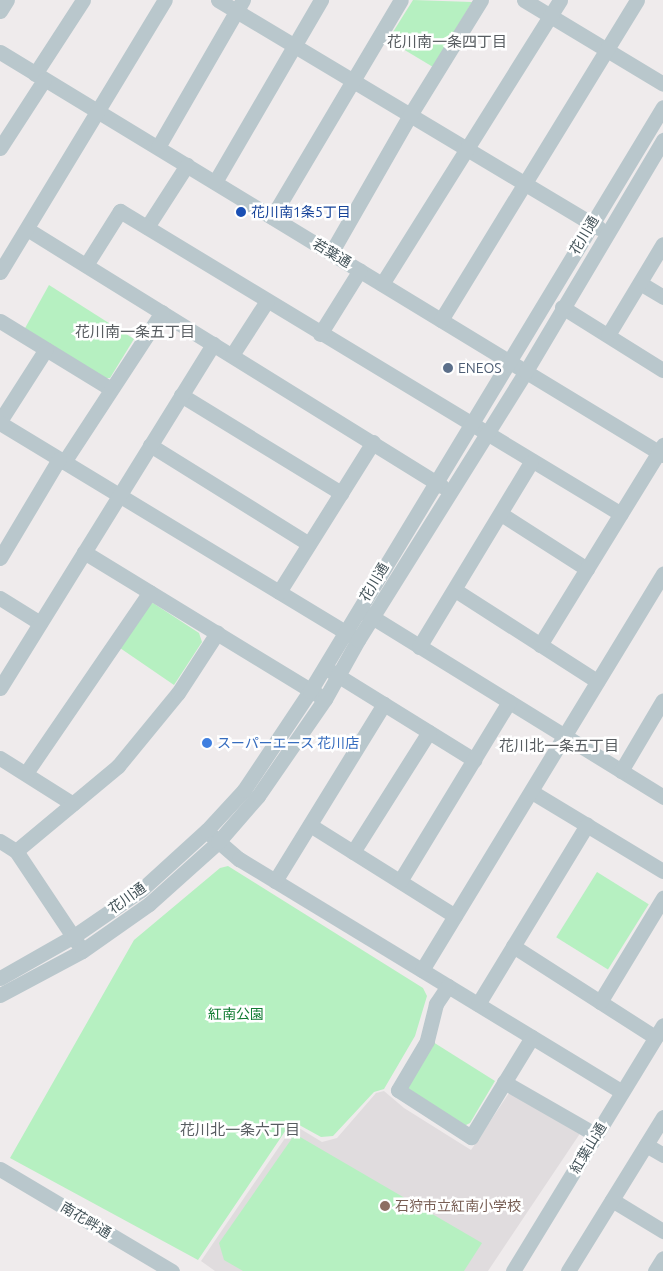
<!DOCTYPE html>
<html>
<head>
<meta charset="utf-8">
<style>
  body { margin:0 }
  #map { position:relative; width:663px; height:1271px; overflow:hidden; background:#efebec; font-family:Ubuntu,"Noto Sans JP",sans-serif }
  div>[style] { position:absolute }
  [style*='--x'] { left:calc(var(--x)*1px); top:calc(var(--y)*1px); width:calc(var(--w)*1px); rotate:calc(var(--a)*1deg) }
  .education>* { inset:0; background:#e0dcde }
  .green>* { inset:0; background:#b6f0c1; transform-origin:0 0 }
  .minor>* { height:15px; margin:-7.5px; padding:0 7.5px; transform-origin:7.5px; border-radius:7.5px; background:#b9c7cc }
  .dots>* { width:14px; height:14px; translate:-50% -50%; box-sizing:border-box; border:2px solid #fff; border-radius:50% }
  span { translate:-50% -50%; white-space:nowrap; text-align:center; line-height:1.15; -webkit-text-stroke:5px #fff; paint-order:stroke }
  .transit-label { font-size:14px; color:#164399 }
  .left { translate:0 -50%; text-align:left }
  .street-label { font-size:14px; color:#435359 }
  .service-label { font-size:14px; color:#4e5e75 }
  .shop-label { font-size:14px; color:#366cbe }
  .park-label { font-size:14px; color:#127c33 }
  .education-label { font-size:14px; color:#785e54 }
  .neighbourhood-label { font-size:15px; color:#585d61 }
</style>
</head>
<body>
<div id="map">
  <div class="education">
    <i style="clip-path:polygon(511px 1090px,581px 1132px,488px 1271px,215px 1271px,201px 1261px,294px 1125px,322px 1142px,337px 1138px,376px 1093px,384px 1091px,404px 1108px,471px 1150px)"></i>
  </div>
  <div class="green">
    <i style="clip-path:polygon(413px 0,472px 2px,433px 67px,388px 40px)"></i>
    <i style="clip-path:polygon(49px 285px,134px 339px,110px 378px,104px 378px,24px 330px)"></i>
    <i style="clip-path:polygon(153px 603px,199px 633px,202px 642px,174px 685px,120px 648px,149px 604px)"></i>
    <i style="clip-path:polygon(228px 866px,423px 988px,427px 996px,415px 1036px,384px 1089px,374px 1092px,333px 1136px,321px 1137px,292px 1121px,198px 1260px,10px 1158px,134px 940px,220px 868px)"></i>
    <i style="left:597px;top:872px;width:61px;height:77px;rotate:32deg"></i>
    <i style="clip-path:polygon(433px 1042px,495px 1081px,470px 1123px,464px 1126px,409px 1091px,407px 1086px)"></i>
    <i style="clip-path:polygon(295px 1134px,482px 1243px,464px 1271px,243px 1271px,224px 1260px,219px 1243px)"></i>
  </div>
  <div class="minor">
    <i style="--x:218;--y:0;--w:444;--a:30.9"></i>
    <i style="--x:524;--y:0;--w:162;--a:31.1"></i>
    <i style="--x:0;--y:11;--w:13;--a:-58"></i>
    <i style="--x:0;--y:52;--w:776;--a:31.29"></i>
    <i style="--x:35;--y:74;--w:88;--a:-57"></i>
    <i style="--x:158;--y:147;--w:170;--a:-60"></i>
    <i style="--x:0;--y:148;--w:81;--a:-57.1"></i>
    <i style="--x:215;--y:182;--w:211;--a:-59.8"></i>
    <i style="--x:272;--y:217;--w:252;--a:-59.3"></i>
    <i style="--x:147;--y:227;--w:74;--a:-57.2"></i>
    <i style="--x:27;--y:229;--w:488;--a:31.8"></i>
    <i style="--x:331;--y:253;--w:159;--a:-60.2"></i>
    <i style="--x:410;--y:115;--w:135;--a:-58.3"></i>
    <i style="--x:86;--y:265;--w:64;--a:-57.8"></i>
    <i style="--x:120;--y:211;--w:585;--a:31.17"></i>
    <i style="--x:0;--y:272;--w:318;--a:-58.8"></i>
    <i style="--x:640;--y:283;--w:27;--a:31"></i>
    <i style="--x:382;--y:284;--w:335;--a:-57.9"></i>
    <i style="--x:562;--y:307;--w:119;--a:32"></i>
    <i style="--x:441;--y:320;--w:375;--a:-58.5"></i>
    <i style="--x:0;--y:321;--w:130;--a:31.5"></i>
    <i style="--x:320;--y:334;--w:75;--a:-58"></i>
    <i style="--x:608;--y:335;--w:106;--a:-58.9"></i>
    <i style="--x:232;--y:355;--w:64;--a:-57.1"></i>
    <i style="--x:181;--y:395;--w:188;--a:31.5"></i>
    <i style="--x:0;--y:421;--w:85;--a:-57.4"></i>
    <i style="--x:0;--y:423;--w:411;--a:31.2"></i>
    <i style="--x:150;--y:445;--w:187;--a:31.9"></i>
    <i style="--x:64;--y:462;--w:179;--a:-56.8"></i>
    <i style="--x:501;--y:514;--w:102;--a:32.6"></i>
    <i style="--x:84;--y:552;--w:274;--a:31.4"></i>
    <i style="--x:0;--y:558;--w:115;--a:-59.2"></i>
    <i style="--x:455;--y:590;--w:169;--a:32.7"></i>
    <i style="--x:279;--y:592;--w:177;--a:-57.9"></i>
    <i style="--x:0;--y:598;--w:47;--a:32"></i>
    <i style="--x:364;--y:612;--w:352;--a:31.7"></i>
    <i style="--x:540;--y:645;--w:235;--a:-58.4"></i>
    <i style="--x:419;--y:647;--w:216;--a:-58.8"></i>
    <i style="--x:329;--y:670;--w:171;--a:31.8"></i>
    <i style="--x:0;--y:688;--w:405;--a:-58.2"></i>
    <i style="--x:0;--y:758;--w:86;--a:32.2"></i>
    <i style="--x:621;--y:771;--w:82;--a:-59.4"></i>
    <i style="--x:26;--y:773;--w:219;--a:-55.6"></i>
    <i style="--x:532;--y:792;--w:153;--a:31.1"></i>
    <i style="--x:310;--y:825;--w:171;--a:32.1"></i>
    <i style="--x:211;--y:835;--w:37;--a:41"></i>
    <i style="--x:239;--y:859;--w:448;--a:31.3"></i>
    <i style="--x:0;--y:841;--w:19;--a:32"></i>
    <i style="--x:16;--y:851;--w:112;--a:56.3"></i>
    <i style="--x:16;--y:851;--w:133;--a:-39.8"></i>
    <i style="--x:118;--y:766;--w:94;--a:-50.6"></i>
    <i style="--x:178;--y:693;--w:72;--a:-57"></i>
    <i style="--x:353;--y:852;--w:142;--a:-57.7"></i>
    <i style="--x:275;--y:881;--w:208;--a:-58.4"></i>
    <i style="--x:400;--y:881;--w:210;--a:-58.7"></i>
    <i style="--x:513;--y:946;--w:169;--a:32.7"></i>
    <i style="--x:422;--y:970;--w:464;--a:-58.7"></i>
    <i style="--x:0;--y:978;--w:85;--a:-29.6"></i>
    <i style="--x:74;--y:936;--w:81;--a:-34.5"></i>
    <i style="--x:141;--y:890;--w:89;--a:-42.3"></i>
    <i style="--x:207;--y:830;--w:54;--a:-47.2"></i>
    <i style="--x:244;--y:790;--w:119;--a:-56.3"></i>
    <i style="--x:310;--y:691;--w:682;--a:-58.85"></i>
    <i style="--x:448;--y:986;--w:22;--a:124"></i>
    <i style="--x:436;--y:1004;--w:38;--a:104"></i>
    <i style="--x:427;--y:1041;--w:57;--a:120.6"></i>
    <i style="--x:398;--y:1090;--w:87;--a:32.8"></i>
    <i style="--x:471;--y:1137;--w:117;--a:-58.6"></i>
    <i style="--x:0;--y:995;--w:93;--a:-28.2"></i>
    <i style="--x:82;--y:951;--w:82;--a:-35"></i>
    <i style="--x:149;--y:904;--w:93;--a:-41.9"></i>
    <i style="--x:218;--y:842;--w:61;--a:-49"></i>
    <i style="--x:258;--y:796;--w:118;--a:-55.4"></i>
    <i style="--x:325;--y:699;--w:68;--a:-60.8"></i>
    <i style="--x:358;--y:640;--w:317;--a:-58"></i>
    <i style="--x:526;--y:371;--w:269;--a:-59.3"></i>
    <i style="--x:600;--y:1002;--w:122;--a:-58.8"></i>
    <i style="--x:478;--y:1004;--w:210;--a:-58.7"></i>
    <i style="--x:504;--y:1082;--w:106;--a:29.9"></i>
    <i style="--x:646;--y:1145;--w:20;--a:30"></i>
    <i style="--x:0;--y:1169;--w:200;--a:30.7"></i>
    <i style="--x:612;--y:1200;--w:60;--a:31.3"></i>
    <i style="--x:513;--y:1271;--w:288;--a:-58.6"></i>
    <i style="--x:568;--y:1271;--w:181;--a:-58.3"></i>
    <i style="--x:655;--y:1271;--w:15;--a:-58"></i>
  </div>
  <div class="dots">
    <i style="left:241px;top:212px;background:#1a4fb4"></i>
    <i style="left:448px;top:368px;background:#5c6f8a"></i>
    <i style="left:207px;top:743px;background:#3f7fe0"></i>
    <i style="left:385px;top:1206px;background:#8d6e63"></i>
  </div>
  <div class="transit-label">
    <span class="left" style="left:251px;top:212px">花川南1条5丁目</span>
  </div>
  <div class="street-label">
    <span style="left:584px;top:235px;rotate:-59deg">花川通</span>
    <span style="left:332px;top:253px;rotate:31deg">若葉通</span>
    <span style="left:374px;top:582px;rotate:-59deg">花川通</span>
    <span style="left:127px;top:898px;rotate:-36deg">花川通</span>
    <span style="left:588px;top:1148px;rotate:-59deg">紅葉山通</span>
    <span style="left:86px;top:1220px;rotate:31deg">南花畔通</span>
  </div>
  <div class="service-label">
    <span class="left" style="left:458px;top:368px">ENEOS</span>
  </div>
  <div class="shop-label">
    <span class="left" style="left:217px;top:743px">スーパーエース 花川店</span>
  </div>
  <div class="park-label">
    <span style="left:236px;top:1014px">紅南公園</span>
  </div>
  <div class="education-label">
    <span class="left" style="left:395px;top:1206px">石狩市立紅南小学校</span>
  </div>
  <div class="neighbourhood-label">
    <span style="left:447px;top:42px">花川南一条四丁目</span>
    <span style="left:135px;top:332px">花川南一条五丁目</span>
    <span style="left:559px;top:746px">花川北一条五丁目</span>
    <span style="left:240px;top:1130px">花川北一条六丁目</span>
  </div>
</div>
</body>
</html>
